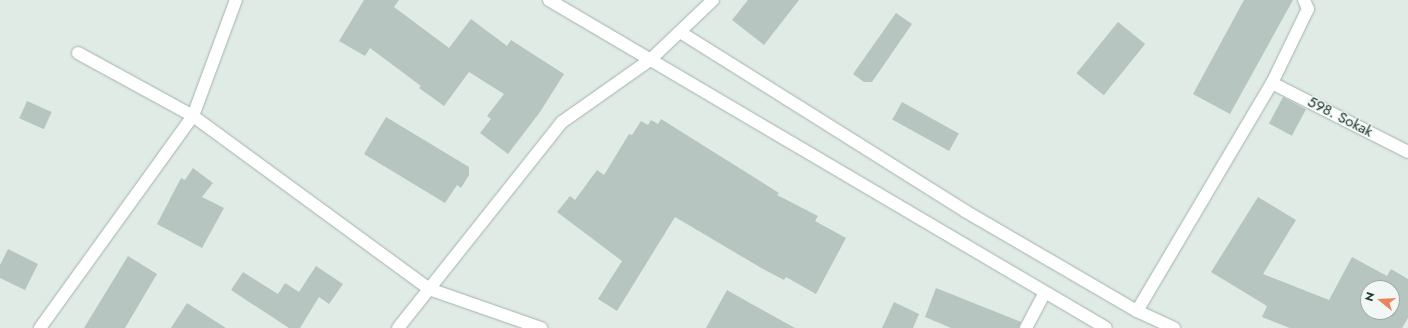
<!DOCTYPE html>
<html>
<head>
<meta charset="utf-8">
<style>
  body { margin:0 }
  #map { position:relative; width:1408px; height:328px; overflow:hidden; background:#e0ebe6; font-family:Jost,sans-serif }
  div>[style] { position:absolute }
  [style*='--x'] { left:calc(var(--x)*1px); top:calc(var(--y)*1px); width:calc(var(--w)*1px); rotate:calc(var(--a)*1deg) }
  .building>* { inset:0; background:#b6c5bf; transform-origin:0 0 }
  .roads { filter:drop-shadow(0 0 1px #a3b2ad) drop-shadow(0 0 1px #a3b2ad) }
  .minor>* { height:12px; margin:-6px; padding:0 6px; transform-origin:6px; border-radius:6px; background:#fff }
  .tertiary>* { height:12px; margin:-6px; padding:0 6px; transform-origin:6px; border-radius:6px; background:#fff }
  .secondary>* { height:12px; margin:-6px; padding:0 6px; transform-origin:6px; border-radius:6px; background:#fff }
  span { translate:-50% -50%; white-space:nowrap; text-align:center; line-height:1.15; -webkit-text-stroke:3px #f1f7f4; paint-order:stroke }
  .street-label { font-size:15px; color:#223a34 }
  .north { position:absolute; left:1360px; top:280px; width:40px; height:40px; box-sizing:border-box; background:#f1f7f4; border:1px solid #9eaba7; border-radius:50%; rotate:288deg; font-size:11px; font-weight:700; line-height:16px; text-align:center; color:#223a34 }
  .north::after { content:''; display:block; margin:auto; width:14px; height:18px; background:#ec835d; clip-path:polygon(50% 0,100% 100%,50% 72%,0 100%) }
</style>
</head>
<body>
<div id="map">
  <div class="building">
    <i style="clip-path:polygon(364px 0,399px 0,394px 7px,449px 48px,471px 19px,507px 46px,511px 40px,564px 74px,540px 112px,508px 154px,480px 133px,491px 119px,487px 116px,504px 94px,469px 72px,444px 106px,419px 88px,421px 86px,370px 48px,365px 56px,339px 41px)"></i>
    <i style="clip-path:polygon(748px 0,799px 0,764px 45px,732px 20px)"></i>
    <i style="clip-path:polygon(1244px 0,1293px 0,1230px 114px,1193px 94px)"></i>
    <i style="clip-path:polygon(896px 13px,912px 24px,872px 82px,864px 82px,853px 74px)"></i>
    <i style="left:1118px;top:22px;width:35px;height:66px;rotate:39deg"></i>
    <i style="left:1283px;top:97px;width:26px;height:30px;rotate:28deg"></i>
    <i style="left:27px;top:101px;width:27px;height:19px;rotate:24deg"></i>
    <i style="left:902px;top:102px;width:65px;height:20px;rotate:29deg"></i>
    <i style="clip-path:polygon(386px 117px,469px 167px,469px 175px,461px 188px,457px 185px,445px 203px,364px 154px)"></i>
    <i style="clip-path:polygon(661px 119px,779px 193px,777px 195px,818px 216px,815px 221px,846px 238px,816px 294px,786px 277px,784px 280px,763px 269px,675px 217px,617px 311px,598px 299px,622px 261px,557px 212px,570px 196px,575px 200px,597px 170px,604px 175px,629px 134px,632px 135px,641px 121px,648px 125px,651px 120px,658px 124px)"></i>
    <i style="clip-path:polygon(193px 168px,213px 183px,202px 197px,224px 208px,202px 248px,157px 224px,181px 178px,185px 180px)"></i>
    <i style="clip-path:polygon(evenodd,1258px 197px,1296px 220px,1263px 274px,1329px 300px,1352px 257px,1387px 276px,1391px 269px,1408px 279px,1408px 318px,1402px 328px,1290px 328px,1262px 317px,1267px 306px,1211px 272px,1258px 197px,1368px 288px,1392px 288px,1392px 312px,1368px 312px,1368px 288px)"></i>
    <i style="clip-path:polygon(8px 249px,38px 264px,25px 290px,0 278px,0 265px)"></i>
    <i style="clip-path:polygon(128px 256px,157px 274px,125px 328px,84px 328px)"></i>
    <i style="clip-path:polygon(316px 266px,343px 284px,329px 304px,319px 297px,300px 328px,289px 328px,231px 290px,243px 272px,278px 294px,285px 283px,299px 292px)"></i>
    <i style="clip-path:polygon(936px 288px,1021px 322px,1019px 328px,951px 328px,925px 317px)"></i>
    <i style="clip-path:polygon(727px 290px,748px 302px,795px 328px,706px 328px)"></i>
    <i style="clip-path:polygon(894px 302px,919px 314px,913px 328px,882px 328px)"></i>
    <i style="clip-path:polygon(187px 303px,226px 328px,171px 328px)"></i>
  </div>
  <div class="roads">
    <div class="minor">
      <i style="--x:78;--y:53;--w:131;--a:28.7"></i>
      <i style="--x:193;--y:116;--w:293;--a:36.2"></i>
      <i style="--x:429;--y:289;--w:119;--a:19.2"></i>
      <i style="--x:1272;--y:83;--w:153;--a:26.9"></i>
      <i style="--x:1137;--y:311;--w:265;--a:-59.4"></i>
      <i style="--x:1272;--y:83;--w:82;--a:-64.1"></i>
      <i style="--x:1308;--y:9;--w:10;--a:-114"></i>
      <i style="--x:40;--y:328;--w:261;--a:-54.2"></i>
      <i style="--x:193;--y:116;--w:124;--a:-69.7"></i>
      <i style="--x:1026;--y:328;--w:40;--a:-62"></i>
    </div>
    <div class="tertiary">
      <i style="--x:549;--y:0;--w:646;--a:30.49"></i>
      <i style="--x:680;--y:32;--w:337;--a:32.1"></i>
      <i style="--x:965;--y:211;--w:199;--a:30.2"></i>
      <i style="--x:1137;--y:311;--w:41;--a:24.7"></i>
    </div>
    <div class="secondary">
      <i style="--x:398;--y:328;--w:263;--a:-51.5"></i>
      <i style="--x:562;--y:122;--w:108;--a:-35.2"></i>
      <i style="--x:650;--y:60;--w:87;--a:-43.6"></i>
    </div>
  </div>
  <div class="street-label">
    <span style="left:1340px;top:117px;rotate:27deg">598. Sokak</span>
  </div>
  <div class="north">N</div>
</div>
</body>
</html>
